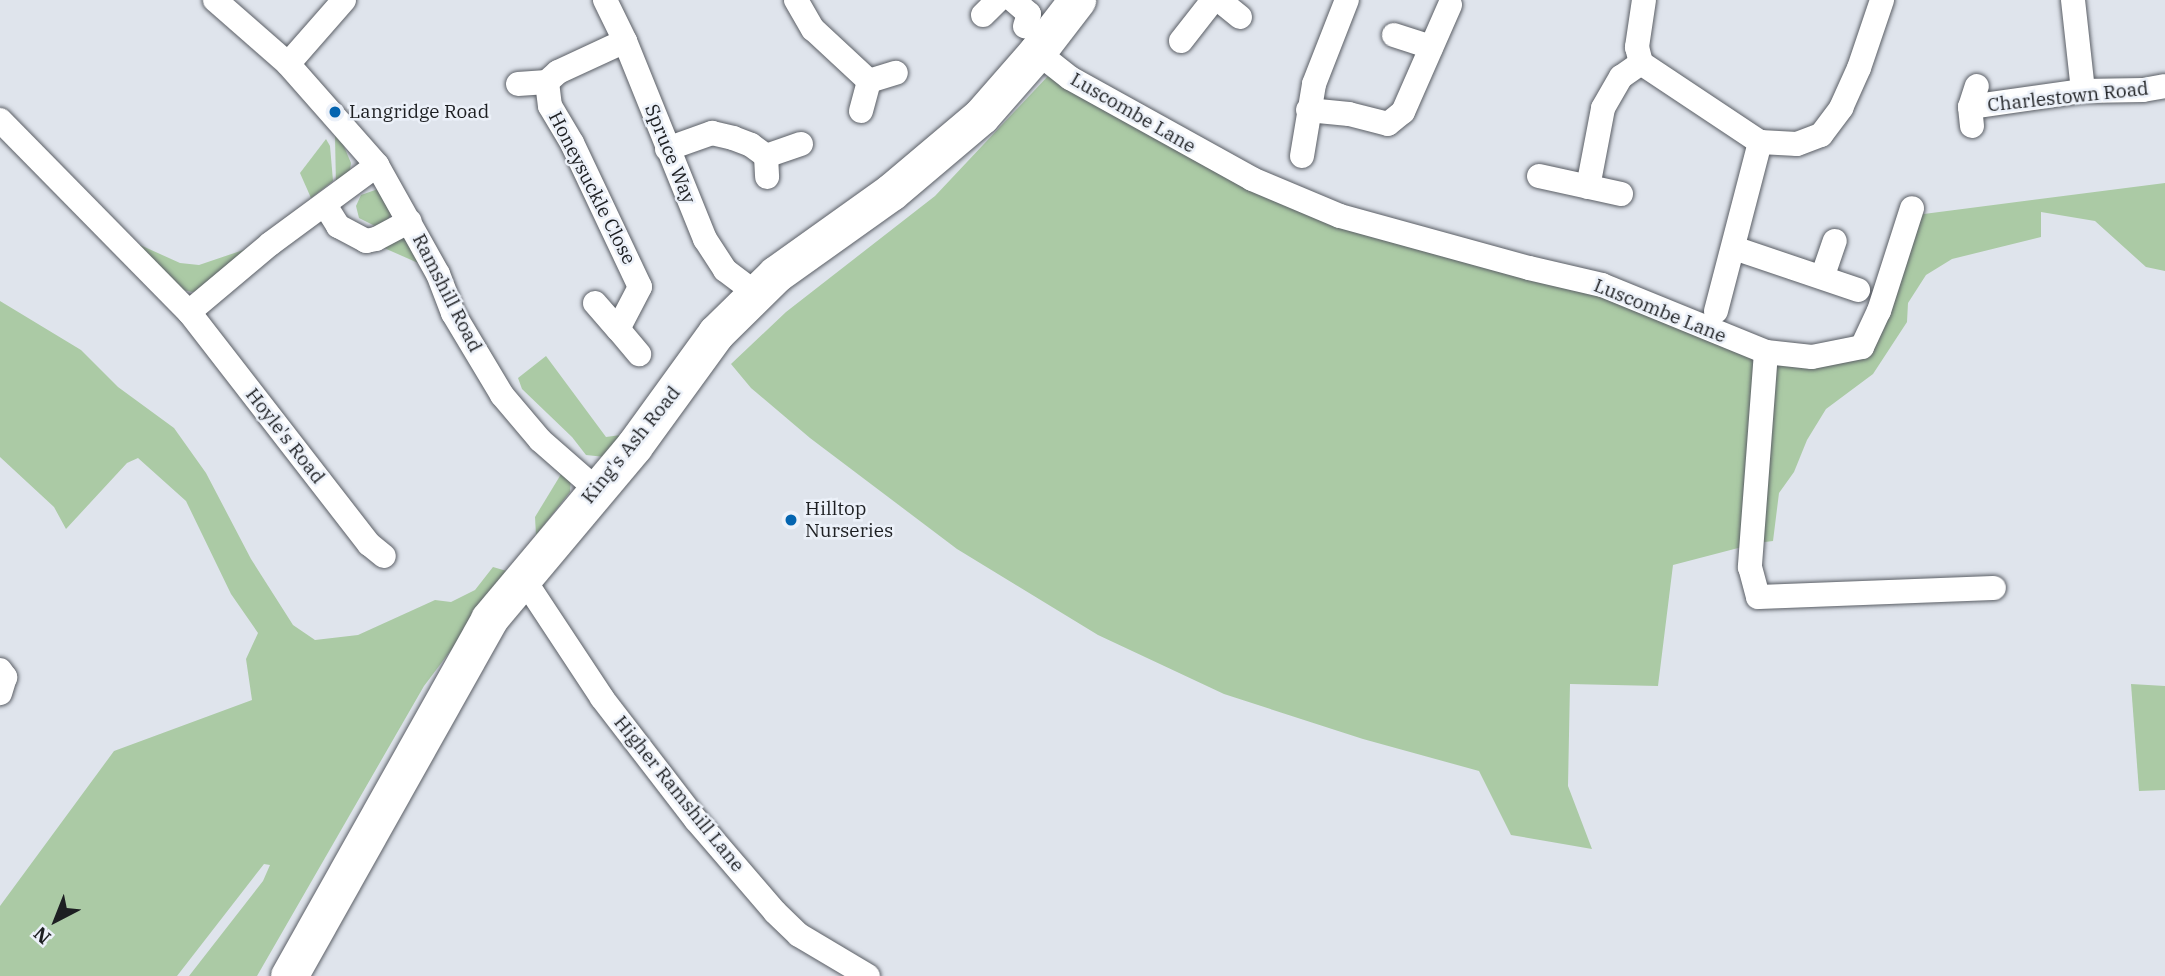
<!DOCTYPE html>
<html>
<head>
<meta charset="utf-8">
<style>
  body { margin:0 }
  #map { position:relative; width:2165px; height:976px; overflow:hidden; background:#dfe4ec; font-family:"IBM Plex Serif",serif }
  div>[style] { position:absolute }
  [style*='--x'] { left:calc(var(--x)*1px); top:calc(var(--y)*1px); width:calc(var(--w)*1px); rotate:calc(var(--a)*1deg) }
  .green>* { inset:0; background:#abcaa5 }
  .roads { filter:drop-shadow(0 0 2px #5a5e65) drop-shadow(0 0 2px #5a5e65) }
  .minor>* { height:24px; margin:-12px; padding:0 12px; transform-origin:12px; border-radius:12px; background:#fff }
  .highway>* { height:37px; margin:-18.5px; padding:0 18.5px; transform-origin:18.5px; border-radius:18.5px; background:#fff }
  .dots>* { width:19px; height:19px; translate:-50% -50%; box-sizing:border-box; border:4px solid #ecf1f9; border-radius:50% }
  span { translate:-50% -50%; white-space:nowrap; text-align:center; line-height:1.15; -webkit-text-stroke:5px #ecf1f9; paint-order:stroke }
  .street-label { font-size:19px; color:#1d1f22 }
  .poi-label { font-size:19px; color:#1d1f22 }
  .left { translate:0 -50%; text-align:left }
  .north { position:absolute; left:21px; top:885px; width:70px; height:70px; -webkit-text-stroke:5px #ecf1f9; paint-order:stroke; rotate:222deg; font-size:19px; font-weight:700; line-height:28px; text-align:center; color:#1d1f22 }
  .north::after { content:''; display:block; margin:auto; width:24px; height:32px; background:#1d1f22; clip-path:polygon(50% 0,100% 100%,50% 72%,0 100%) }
</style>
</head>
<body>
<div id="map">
  <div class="green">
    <i style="clip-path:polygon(1048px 76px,1249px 187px,1600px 294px,1756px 359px,1742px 547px,1673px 565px,1658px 686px,1570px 684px,1568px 786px,1592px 849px,1511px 835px,1479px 771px,1363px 739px,1224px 694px,1098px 635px,957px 549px,810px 438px,751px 388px,731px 364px,786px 312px,935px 196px)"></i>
    <i style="clip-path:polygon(335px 136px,343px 144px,351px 163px,350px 170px,336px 186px)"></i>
    <i style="clip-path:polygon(326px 139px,330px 146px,333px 181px,311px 198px,300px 173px)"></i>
    <i style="clip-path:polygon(2165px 183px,2165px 271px,2146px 267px,2095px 221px,2041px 212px,2041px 237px,1952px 259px,1926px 275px,1908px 303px,1907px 322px,1873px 374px,1826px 409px,1807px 440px,1794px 472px,1779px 493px,1773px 541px,1757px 543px,1770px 358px,1862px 353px,1916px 215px)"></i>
    <i style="clip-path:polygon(378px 189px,393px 212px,386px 222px,375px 226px,359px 218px,356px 206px,361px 195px)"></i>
    <i style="clip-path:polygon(402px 237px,408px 241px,425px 266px,375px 244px)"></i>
    <i style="clip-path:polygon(129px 240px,180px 263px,199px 265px,258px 245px,200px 291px,192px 292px,183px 290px)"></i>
    <i style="clip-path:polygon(0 301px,81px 350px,118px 387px,174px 428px,206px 473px,251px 559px,293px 625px,315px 640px,358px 635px,435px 600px,451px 602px,475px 590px,493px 567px,510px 572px,424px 686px,257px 976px,189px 976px,263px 881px,270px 865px,264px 864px,177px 976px,0 976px,0 906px,114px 751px,252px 700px,246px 659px,258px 633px,231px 594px,186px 501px,138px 458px,127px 463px,66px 529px,54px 507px,0 457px)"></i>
    <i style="clip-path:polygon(546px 356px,606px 437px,621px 435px,605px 457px,586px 455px,572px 437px,522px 389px,518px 378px)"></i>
    <i style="clip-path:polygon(566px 466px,571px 476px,570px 492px,536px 535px,535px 517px)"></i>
    <i style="clip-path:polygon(2131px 684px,2165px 686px,2165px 790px,2139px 791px)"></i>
  </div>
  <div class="roads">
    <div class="minor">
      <i style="--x:215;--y:0;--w:97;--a:41.2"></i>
      <i style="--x:288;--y:64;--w:135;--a:48.6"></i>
      <i style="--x:377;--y:165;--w:125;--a:60.8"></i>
      <i style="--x:438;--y:274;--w:42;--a:69"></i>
      <i style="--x:453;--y:313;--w:96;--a:59.1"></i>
      <i style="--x:502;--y:395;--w:59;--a:49.8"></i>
      <i style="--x:540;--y:440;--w:74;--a:41.2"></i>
      <i style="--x:605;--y:0;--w:46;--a:64"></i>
      <i style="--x:625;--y:41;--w:214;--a:68"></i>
      <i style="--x:705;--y:239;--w:37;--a:57"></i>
      <i style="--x:725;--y:270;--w:39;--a:37"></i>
      <i style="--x:796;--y:0;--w:34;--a:60"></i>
      <i style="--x:813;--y:29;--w:76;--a:42.9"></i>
      <i style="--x:869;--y:81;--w:28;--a:-17"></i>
      <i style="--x:1013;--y:0;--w:21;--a:41"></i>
      <i style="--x:1029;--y:14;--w:13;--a:108"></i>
      <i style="--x:1219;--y:0;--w:27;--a:39"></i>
      <i style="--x:1644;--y:0;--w:48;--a:98.5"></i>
      <i style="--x:1637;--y:47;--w:16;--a:76"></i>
      <i style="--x:1641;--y:63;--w:143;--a:33.6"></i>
      <i style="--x:1760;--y:142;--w:37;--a:3"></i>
      <i style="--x:1797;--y:144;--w:26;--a:-21"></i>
      <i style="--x:1821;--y:135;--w:34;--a:-53"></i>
      <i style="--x:1841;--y:108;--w:44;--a:-65.8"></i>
      <i style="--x:1859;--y:68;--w:72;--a:-71.3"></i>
      <i style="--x:2073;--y:0;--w:92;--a:83.7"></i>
      <i style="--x:983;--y:15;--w:21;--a:-45"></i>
      <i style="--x:1394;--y:35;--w:39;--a:18"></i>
      <i style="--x:625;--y:41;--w:74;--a:155.2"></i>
      <i style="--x:558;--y:72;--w:15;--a:138"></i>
      <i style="--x:547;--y:82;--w:24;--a:83"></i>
      <i style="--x:550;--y:106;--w:43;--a:59.3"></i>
      <i style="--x:572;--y:143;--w:159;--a:64.7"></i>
      <i style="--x:640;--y:287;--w:47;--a:117.6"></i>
      <i style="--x:618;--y:329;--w:33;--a:50"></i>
      <i style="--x:1181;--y:41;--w:52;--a:-52"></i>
      <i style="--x:1037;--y:52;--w:42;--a:38.2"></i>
      <i style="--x:1070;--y:78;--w:208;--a:29"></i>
      <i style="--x:1252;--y:179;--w:95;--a:22.8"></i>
      <i style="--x:1340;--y:216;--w:196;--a:15.4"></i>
      <i style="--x:1529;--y:268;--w:75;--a:13.1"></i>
      <i style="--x:1602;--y:285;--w:177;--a:22.2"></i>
      <i style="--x:1766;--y:352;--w:46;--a:6.2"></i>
      <i style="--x:1812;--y:357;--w:51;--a:-11.3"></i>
      <i style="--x:1862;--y:347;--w:40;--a:-65"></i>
      <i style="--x:1879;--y:311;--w:108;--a:-72.2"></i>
      <i style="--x:288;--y:64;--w:85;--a:-48.8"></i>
      <i style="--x:518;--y:84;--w:29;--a:-4"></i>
      <i style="--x:1970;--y:107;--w:114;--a:-8.1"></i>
      <i style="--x:2083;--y:91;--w:60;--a:-1"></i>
      <i style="--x:2143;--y:90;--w:22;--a:-10"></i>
      <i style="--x:1308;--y:110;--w:41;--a:5.6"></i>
      <i style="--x:1349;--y:114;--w:40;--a:14.4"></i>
      <i style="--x:1388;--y:124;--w:19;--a:-39"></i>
      <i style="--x:1403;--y:112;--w:117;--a:-66.3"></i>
      <i style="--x:861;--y:111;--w:31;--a:-75"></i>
      <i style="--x:0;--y:120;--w:269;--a:45.5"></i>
      <i style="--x:189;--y:312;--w:294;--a:52.2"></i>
      <i style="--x:369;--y:544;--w:19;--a:39"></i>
      <i style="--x:1972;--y:126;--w:19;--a:-96"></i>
      <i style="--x:1970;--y:107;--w:22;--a:-72"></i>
      <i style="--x:667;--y:149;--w:48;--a:-19.6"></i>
      <i style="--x:712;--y:133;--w:22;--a:13"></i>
      <i style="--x:733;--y:138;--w:19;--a:21"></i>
      <i style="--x:751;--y:145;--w:19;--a:36"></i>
      <i style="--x:766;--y:156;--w:21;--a:87"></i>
      <i style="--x:766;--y:156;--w:37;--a:-19"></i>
      <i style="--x:1302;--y:156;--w:73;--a:-80.5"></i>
      <i style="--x:1314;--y:84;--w:90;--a:-68.6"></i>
      <i style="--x:1539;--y:176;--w:84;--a:12.4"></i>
      <i style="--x:1588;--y:187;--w:80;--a:-79.2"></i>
      <i style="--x:1603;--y:108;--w:36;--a:-60"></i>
      <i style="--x:1621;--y:77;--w:24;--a:-35"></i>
      <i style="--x:325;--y:205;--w:25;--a:58"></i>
      <i style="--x:338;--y:226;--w:32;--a:28"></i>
      <i style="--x:366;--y:241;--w:10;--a:-11"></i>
      <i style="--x:376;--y:239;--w:38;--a:-28"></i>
      <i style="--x:1734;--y:248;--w:131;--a:18.7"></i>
      <i style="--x:1823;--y:275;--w:36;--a:-71"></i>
      <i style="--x:595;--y:303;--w:35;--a:49"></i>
      <i style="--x:1716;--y:311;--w:175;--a:-75.4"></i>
      <i style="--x:189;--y:312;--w:106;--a:-40"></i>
      <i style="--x:270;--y:244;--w:133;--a:-36.4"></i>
      <i style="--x:1766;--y:352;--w:216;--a:94.3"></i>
      <i style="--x:1750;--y:567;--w:31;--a:75"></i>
      <i style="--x:1758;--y:597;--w:236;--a:-2.2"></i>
      <i style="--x:523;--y:578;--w:144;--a:56.6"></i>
      <i style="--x:602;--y:698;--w:154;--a:52.4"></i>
      <i style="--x:696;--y:820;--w:121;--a:49.3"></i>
      <i style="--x:775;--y:912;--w:33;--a:44"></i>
      <i style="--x:799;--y:935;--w:80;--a:30.7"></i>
      <i style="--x:0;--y:670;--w:9;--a:54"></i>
      <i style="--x:5;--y:677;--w:17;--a:107"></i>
    </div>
    <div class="highway">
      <i style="--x:289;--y:976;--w:409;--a:-60.7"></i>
      <i style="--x:489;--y:619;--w:226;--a:-50"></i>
      <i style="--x:634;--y:446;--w:140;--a:-54"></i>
      <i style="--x:716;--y:333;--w:84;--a:-44.5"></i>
      <i style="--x:776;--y:274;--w:141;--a:-35.5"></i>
      <i style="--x:891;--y:192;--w:118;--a:-40.2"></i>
      <i style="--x:981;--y:116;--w:85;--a:-48.8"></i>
      <i style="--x:1037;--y:52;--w:66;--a:-52.4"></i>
    </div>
  </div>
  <div class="dots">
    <i style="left:335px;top:112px;background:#0364b0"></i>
    <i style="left:791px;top:520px;background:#0364b0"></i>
  </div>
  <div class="street-label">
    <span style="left:2068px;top:97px;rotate:-6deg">Charlestown Road</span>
    <span style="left:1133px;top:113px;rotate:30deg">Luscombe Lane</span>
    <span style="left:670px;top:154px;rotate:68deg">Spruce Way</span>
    <span style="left:592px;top:188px;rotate:63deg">Honeysuckle Close</span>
    <span style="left:447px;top:293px;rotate:63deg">Ramshill Road</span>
    <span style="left:1660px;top:311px;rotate:22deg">Luscombe Lane</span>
    <span style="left:285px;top:436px;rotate:52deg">Hoyle's Road</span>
    <span style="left:631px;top:445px;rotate:-51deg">King's Ash Road</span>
    <span style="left:679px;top:794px;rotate:51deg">Higher Ramshill Lane</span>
  </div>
  <div class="poi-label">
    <span class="left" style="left:349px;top:112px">Langridge Road</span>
    <span class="left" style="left:805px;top:520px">Hilltop<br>Nurseries</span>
  </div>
  <div class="north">N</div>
</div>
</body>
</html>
